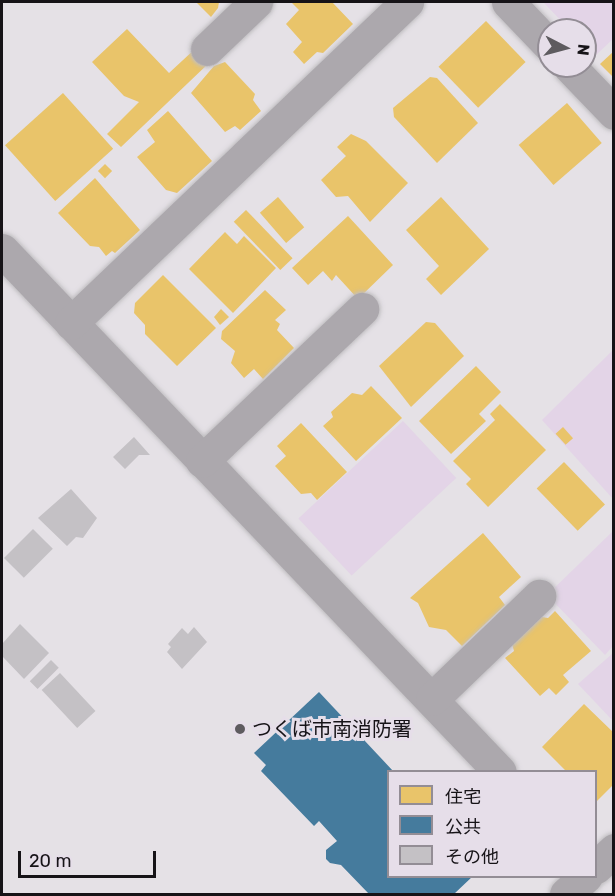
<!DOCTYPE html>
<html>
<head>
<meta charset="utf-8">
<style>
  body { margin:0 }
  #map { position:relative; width:615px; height:896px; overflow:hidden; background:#e5e1e6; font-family:Rubik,"Noto Sans JP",sans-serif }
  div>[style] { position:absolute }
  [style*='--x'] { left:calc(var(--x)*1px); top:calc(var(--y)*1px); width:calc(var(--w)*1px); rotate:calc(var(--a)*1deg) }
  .green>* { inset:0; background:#e3d4e7; transform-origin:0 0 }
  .homes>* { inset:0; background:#e9c46a; transform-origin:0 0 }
  .public>* { inset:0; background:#457b9d }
  .building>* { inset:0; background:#c4c1c5; transform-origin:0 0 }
  .roads { filter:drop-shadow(0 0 2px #bfbdc0) drop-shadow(0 0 2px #bfbdc0) }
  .street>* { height:33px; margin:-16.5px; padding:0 16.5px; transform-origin:16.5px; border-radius:16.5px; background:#aca8ad }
  .secondary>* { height:33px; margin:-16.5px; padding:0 16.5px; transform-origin:16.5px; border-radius:16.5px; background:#aba7ac }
  .dots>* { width:16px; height:16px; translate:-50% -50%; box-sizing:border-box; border:3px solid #e6dee9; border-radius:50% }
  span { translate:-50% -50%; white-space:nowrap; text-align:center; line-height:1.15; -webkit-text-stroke:6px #e6dee9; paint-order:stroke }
  .poi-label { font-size:20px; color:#161317 }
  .left { translate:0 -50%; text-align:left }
  .frame { position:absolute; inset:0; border:3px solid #161317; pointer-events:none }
  .legend { position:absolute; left:387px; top:770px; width:210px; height:108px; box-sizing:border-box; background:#e6dee9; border:2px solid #938d95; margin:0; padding:8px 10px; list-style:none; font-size:18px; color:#161317 }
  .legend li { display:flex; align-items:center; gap:12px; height:30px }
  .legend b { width:30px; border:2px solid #938d95 }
  .north { position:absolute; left:537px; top:18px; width:60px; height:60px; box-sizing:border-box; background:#e6dee9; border:2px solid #938d95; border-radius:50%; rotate:96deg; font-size:16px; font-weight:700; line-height:24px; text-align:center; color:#161317 }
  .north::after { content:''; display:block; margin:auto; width:21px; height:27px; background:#5e5b5f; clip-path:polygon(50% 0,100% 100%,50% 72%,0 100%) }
  .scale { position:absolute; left:18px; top:851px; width:138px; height:27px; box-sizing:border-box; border:3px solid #161317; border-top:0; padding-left:8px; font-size:18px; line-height:21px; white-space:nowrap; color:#161317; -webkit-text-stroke:4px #e6dee9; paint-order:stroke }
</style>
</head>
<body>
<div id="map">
  <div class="green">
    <i style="clip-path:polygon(614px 2px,613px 39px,595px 56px,585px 46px,585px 30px,570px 30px,544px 3px)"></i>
    <i style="clip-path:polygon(613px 350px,613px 499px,542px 420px)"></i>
    <i style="left:403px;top:421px;width:78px;height:143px;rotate:47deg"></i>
    <i style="clip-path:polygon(613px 531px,613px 646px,605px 655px,547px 595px)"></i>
    <i style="clip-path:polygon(613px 653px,613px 721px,578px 684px)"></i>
  </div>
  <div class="homes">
    <i style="clip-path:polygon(196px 2px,219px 2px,218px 8px,211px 17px)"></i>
    <i style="clip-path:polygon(291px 2px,332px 2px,353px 24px,323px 53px,317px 52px,304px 64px,293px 52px,302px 42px,286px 24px,299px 10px)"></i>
    <i style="left:486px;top:21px;width:57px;height:66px;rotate:46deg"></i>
    <i style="clip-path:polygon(127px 29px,169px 73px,196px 48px,210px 62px,121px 147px,107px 134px,139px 102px,124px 96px,92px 62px)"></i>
    <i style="clip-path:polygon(614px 51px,614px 78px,600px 64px)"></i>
    <i style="clip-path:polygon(225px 62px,255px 94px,253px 100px,261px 111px,240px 130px,235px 126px,225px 132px,191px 93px,214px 66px)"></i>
    <i style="clip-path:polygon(430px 77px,437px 78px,478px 123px,437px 163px,394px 117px,393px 108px)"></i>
    <i style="left:63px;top:93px;width:75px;height:78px;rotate:48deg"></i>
    <i style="left:567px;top:103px;width:53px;height:64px;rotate:49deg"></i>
    <i style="clip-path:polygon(168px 111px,212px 161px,177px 193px,166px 190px,137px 157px,155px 142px,147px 130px)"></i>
    <i style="clip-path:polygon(351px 134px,366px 141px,408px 183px,370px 222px,348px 196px,336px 197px,321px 180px,346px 156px,337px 147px)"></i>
    <i style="left:105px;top:164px;width:10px;height:10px;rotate:45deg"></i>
    <i style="clip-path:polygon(95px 178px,140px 230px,115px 253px,112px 251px,106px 256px,99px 247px,90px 246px,58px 213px)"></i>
    <i style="left:278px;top:197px;width:40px;height:24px;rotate:49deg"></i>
    <i style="clip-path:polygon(441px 197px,489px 249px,441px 295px,426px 279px,439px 266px,406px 230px)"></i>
    <i style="left:246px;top:210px;width:67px;height:17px;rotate:46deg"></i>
    <i style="clip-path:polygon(348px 216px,393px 265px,358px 299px,336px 275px,332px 281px,323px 271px,308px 285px,292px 268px)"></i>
    <i style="clip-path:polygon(225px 232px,237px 244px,244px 236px,276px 268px,233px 313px,189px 269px)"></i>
    <i style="clip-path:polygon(163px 275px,216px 328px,177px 366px,145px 334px,145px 325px,134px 313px,135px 303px)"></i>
    <i style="clip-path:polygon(265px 290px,286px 310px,275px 320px,280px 324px,277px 330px,294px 348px,263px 379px,254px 369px,244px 378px,231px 363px,235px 351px,221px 339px,222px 331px)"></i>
    <i style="clip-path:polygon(221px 309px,229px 317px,220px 325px,214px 317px)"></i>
    <i style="clip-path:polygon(426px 322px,435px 323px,464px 356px,411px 407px,379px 366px)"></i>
    <i style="clip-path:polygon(476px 366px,501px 392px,479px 414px,486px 421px,451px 454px,419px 421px)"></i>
    <i style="clip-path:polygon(371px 386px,402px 418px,356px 461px,323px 426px,333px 417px,331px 412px,352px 393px,362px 395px)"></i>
    <i style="clip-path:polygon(500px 404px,546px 450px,488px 507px,466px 484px,471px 479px,453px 461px,495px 420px,490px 414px)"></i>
    <i style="clip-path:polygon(301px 423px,347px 472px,317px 500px,311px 493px,301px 494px,275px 466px,286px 456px,277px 446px)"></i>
    <i style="left:563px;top:427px;width:15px;height:10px;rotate:48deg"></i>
    <i style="left:564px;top:462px;width:59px;height:38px;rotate:46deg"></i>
    <i style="clip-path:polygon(483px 533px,521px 577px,499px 597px,505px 605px,462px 646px,446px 630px,429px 627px,418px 603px,410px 598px)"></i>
    <i style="clip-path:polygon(555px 611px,591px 651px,563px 675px,569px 682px,556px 695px,549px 688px,540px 696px,505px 658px,514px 651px,512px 644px,542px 617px,548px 618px)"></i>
    <i style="clip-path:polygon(584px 704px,614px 733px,614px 784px,597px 801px,596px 772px,567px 772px,542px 747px)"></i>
  </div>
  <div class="public">
    <i style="clip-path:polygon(319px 692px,394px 772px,388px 772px,388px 876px,473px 876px,454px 894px,369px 894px,341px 865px,330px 863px,326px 859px,326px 850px,337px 841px,319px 821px,314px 826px,261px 771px,266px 765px,254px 753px)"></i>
  </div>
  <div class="building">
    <i style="clip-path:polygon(134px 437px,150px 455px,139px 455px,125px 469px,113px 457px)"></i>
    <i style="clip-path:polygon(71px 489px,97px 518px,83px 538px,76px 537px,67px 546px,38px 518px)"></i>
    <i style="left:33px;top:529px;width:28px;height:41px;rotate:45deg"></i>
    <i style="clip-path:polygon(20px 624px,49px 653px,24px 679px,2px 656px,2px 644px)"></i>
    <i style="clip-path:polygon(194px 627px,207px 642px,182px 669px,167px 652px,171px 647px,168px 644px,182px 628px,188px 634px)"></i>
    <i style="left:51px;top:660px;width:11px;height:30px;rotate:45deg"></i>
    <i style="left:60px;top:673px;width:52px;height:25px;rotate:47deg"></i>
  </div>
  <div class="roads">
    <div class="street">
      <i style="--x:508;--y:2;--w:59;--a:46.4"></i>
      <i style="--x:207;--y:49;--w:68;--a:-43.8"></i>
      <i style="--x:569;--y:66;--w:65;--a:46.2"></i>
      <i style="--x:2;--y:250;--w:721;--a:46.35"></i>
      <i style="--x:71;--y:323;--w:465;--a:-43.7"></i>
      <i style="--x:202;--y:461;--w:221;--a:-43.5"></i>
      <i style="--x:432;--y:699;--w:149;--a:-43.9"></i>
    </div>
    <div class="secondary">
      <i style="--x:596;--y:867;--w:25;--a:-43"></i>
      <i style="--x:566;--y:894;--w:27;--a:-42"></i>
    </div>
  </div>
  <div class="dots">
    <i style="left:240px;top:729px;background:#5e5b5f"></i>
  </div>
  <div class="poi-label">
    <span class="left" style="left:252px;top:729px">つくば市南消防署</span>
  </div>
  <div class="frame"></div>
  <ul class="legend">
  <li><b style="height:16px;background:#e9c46a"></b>住宅</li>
  <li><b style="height:16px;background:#457b9d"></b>公共</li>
  <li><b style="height:16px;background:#c4c1c5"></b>その他</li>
  </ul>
  <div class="north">N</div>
  <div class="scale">20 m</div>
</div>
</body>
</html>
